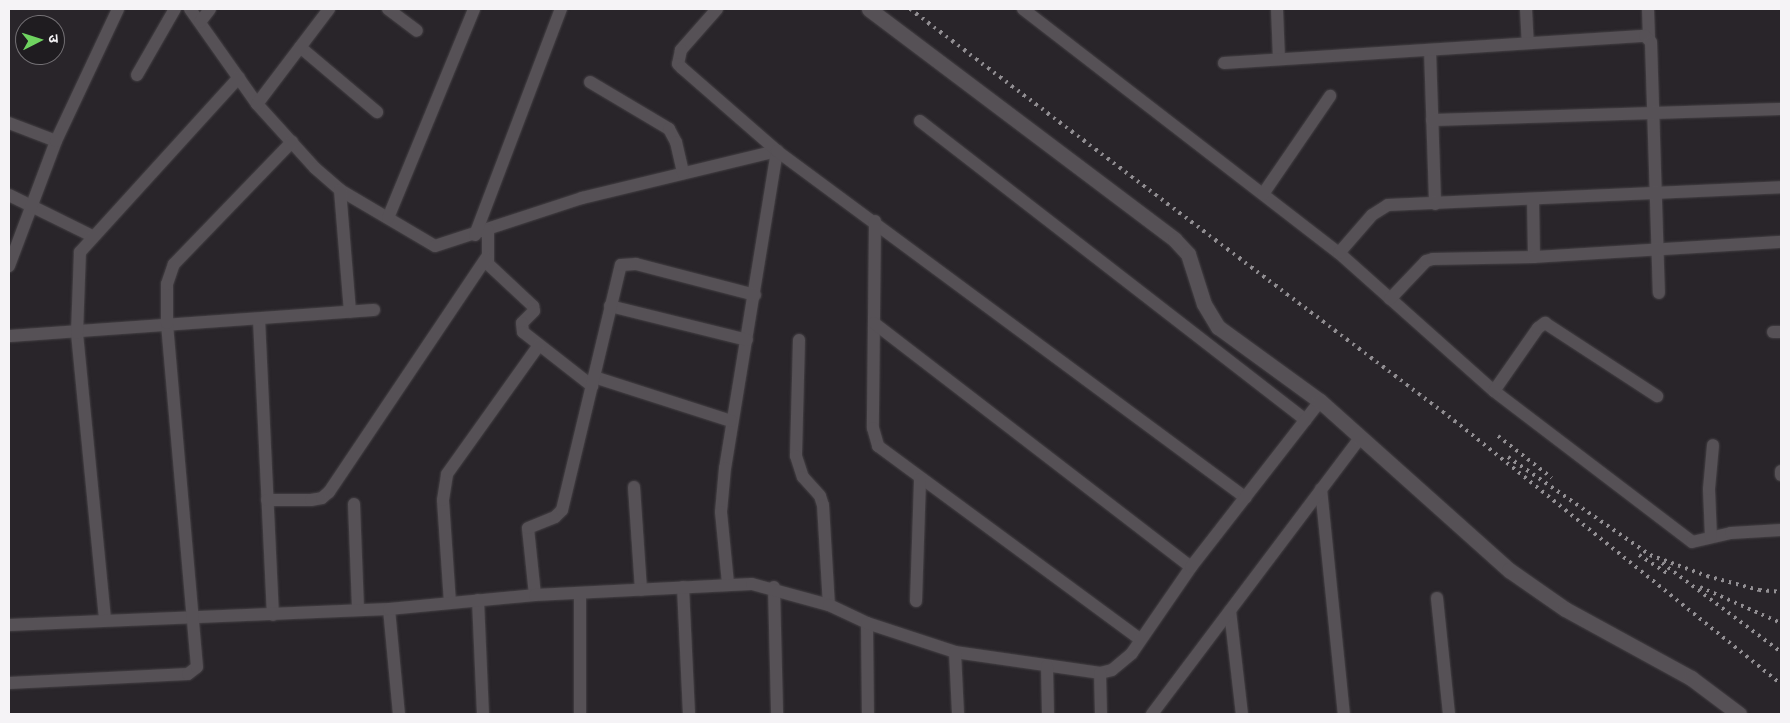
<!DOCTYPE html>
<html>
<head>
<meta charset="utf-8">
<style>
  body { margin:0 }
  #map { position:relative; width:1790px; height:723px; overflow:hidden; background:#29252a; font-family:"Space Grotesk","Noto Sans Devanagari",sans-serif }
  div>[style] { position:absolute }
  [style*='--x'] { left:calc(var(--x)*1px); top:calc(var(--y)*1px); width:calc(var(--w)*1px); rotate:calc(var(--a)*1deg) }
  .roads { filter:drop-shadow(0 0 1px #444044) drop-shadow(0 0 1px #444044) }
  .minor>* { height:12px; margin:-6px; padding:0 6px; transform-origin:6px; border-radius:6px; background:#565156 }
  .tertiary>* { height:15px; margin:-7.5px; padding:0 7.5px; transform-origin:7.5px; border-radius:7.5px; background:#565156 }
  .rail>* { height:4px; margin-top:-2px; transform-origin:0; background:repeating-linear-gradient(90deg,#928f93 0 2.5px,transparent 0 7.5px) }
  span { translate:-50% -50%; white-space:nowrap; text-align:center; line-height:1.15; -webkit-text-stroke:5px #1f1c20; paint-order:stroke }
  .frame { position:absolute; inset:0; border:10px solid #f5f3f6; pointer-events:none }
  .north { position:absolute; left:15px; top:15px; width:50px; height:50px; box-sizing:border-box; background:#1f1c20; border:1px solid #757276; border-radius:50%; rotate:85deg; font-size:14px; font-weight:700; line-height:20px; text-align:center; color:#f5f3f6 }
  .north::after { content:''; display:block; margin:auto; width:18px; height:22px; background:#6fd360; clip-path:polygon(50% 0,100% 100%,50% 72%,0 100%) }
</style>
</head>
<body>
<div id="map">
  <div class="roads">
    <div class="minor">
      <i style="--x:190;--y:9;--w:116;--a:54.8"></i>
      <i style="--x:257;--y:104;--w:86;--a:47.8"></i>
      <i style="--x:315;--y:168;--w:33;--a:41"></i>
      <i style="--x:340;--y:190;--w:110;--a:30.5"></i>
      <i style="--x:435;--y:246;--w:155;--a:-18.1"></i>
      <i style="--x:582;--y:198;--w:201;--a:-13.6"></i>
      <i style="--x:777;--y:151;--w:321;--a:99.3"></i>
      <i style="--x:725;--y:468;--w:44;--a:95.2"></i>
      <i style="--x:721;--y:512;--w:71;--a:84.4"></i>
      <i style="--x:388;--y:9;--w:36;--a:37"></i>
      <i style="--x:717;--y:9;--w:55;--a:131.3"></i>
      <i style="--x:681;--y:50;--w:14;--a:102"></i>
      <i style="--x:678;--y:64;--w:6;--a:45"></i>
      <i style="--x:682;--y:68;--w:126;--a:41.1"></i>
      <i style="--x:777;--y:151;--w:583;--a:36.5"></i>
      <i style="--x:1023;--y:9;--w:399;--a:37.7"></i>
      <i style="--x:1339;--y:253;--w:208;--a:41.7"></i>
      <i style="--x:1494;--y:391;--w:249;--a:37.3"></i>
      <i style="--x:1692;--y:542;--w:40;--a:-13"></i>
      <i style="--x:1731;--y:533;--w:50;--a:-3.4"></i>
      <i style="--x:1277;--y:9;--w:50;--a:87.7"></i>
      <i style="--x:1526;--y:9;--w:34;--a:87"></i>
      <i style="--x:1648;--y:9;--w:29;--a:88"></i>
      <i style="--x:200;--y:22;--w:16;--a:-52"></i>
      <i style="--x:300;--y:47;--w:101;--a:40.2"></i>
      <i style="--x:1430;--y:50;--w:154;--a:88.1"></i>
      <i style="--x:1224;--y:63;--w:422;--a:-3.7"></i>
      <i style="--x:1645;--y:36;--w:8;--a:45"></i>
      <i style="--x:1651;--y:42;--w:251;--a:88.2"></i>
      <i style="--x:137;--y:75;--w:76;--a:-60.1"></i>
      <i style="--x:590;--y:82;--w:92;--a:30.7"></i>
      <i style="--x:669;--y:129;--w:15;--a:62"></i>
      <i style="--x:676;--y:142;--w:32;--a:77"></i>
      <i style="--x:257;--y:104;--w:119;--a:-52.8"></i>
      <i style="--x:1432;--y:120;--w:349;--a:-1.8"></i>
      <i style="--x:920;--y:121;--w:488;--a:37.8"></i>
      <i style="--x:9;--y:123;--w:50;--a:21"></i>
      <i style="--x:340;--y:190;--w:122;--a:85.3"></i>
      <i style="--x:1263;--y:194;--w:119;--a:-55.6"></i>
      <i style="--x:9;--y:195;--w:93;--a:26.3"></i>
      <i style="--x:1533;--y:199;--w:58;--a:89"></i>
      <i style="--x:388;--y:218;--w:226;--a:-67.6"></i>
      <i style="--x:875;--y:221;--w:207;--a:90.6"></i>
      <i style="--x:873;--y:428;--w:19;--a:74"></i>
      <i style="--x:878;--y:446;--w:325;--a:36.4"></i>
      <i style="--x:488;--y:230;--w:34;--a:90"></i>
      <i style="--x:488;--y:264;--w:62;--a:43"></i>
      <i style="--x:533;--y:306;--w:5;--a:79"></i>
      <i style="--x:534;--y:311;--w:17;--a:135"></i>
      <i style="--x:522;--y:323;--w:9;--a:84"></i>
      <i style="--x:523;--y:332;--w:88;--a:38"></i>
      <i style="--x:475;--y:235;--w:242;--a:-69.2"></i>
      <i style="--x:1339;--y:253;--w:50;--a:-49"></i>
      <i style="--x:1372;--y:215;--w:19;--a:-32"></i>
      <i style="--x:1388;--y:205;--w:393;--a:-2.6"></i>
      <i style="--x:9;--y:266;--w:134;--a:-69.4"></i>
      <i style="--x:56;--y:141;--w:146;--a:-64.8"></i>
      <i style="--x:1390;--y:299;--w:52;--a:-46.5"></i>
      <i style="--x:1426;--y:261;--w:7;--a:-16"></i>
      <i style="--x:1433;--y:259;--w:101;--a:-1.1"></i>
      <i style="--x:1534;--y:257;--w:247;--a:-3.5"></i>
      <i style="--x:610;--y:306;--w:141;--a:13.9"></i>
      <i style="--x:259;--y:319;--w:296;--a:87.3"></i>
      <i style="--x:874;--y:323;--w:400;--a:37.6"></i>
      <i style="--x:1773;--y:332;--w:8;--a:0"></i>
      <i style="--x:9;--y:336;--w:366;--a:-4.1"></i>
      <i style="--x:799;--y:340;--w:116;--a:91.5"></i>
      <i style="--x:796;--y:456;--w:22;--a:72"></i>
      <i style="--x:803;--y:477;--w:25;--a:48"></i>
      <i style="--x:820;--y:496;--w:9;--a:72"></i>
      <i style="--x:823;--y:505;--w:100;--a:86.6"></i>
      <i style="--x:594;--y:377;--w:144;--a:17.8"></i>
      <i style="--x:1494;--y:391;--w:77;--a:-55.1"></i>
      <i style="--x:1538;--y:328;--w:9;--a:-36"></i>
      <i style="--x:1545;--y:323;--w:134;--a:33.1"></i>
      <i style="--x:1781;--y:471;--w:4;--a:90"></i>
      <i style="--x:634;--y:487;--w:103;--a:86.1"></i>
      <i style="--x:1321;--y:489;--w:226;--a:84.2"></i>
      <i style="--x:267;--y:500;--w:44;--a:0"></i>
      <i style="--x:311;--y:500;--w:11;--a:-10"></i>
      <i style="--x:322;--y:498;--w:9;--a:-41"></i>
      <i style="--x:329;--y:492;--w:282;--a:-56.1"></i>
      <i style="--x:354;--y:504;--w:106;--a:87.8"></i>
      <i style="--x:1711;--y:537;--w:48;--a:-92.4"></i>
      <i style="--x:1709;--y:489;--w:44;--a:-84.8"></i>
      <i style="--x:683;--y:587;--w:127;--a:87.3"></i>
      <i style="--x:774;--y:587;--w:127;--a:88.6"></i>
      <i style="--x:535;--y:595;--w:67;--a:-96"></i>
      <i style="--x:528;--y:528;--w:29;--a:-22"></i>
      <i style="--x:555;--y:517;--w:10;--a:-45"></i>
      <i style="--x:562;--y:510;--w:252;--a:-76.5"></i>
      <i style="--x:621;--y:265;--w:15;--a:-4"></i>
      <i style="--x:636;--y:264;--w:123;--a:14.6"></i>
      <i style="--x:1437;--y:598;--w:117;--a:84.1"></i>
      <i style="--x:478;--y:600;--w:114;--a:87.5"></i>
      <i style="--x:916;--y:601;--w:122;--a:-88.1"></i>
      <i style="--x:450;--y:603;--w:103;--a:-93.9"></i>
      <i style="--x:443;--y:500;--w:26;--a:-81"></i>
      <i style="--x:447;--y:474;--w:158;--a:-54.5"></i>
      <i style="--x:389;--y:609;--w:105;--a:84.6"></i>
      <i style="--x:1230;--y:611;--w:104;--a:83.4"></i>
      <i style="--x:105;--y:619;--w:287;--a:-95.6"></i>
      <i style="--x:77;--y:333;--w:81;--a:-87.9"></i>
      <i style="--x:80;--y:252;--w:236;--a:-47.7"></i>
      <i style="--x:867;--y:623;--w:91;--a:89.4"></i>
      <i style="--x:9;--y:625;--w:380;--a:-2.4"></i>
      <i style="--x:389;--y:609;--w:147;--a:-5.5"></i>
      <i style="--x:535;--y:595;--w:217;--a:-2.9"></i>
      <i style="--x:752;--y:584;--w:80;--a:15.3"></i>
      <i style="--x:829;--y:605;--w:42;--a:25.3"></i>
      <i style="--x:867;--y:623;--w:93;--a:18.2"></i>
      <i style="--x:955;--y:652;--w:147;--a:8.2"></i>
      <i style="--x:1100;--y:673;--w:12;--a:-14"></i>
      <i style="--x:1112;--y:670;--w:26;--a:-40"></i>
      <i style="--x:1132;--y:653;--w:104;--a:-55.5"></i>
      <i style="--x:1191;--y:567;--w:210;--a:-52.1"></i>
      <i style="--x:955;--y:652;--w:62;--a:87.2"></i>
      <i style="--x:1047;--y:666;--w:48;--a:88.8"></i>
      <i style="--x:1100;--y:673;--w:41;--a:88.6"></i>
      <i style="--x:9;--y:683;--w:179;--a:-2.9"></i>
      <i style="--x:188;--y:674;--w:11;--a:-38"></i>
      <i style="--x:197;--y:667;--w:345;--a:-95"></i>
      <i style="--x:167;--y:323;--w:39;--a:-90"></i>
      <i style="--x:167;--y:284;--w:21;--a:-71"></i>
      <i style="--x:174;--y:264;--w:170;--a:-46"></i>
      <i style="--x:580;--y:714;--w:120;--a:-90"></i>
      <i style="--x:1152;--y:714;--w:347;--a:-53"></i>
    </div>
    <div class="tertiary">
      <i style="--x:869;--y:9;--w:383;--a:37"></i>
      <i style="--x:1175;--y:240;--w:19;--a:47"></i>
      <i style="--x:1188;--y:254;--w:52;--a:72.3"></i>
      <i style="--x:1204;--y:304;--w:27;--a:59"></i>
      <i style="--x:1218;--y:327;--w:126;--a:36"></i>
      <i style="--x:1320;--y:401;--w:254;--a:41.8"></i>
      <i style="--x:1509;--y:570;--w:68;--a:34.9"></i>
      <i style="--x:1565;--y:609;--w:144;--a:28.7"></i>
      <i style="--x:1691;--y:678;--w:60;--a:36.9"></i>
    </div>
  </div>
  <div class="rail">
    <i style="--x:910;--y:9;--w:690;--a:37.1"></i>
    <i style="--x:1460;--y:425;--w:412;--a:38.9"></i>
    <i style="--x:1498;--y:436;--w:68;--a:37.9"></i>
    <i style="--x:1508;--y:457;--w:173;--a:34.6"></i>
    <i style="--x:1650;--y:555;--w:61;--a:20.2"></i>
    <i style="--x:1707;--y:576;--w:54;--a:15.1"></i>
    <i style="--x:1759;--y:590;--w:22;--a:5"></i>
    <i style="--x:1639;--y:555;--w:37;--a:33"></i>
    <i style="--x:1662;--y:563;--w:149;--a:36.8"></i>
    <i style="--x:1700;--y:587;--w:89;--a:24"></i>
  </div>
  <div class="frame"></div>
  <div class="north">उ</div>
</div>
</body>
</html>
